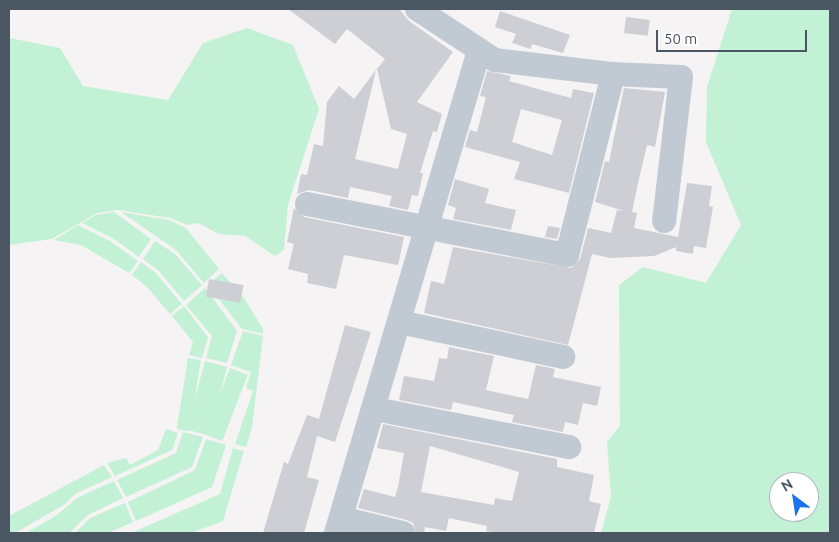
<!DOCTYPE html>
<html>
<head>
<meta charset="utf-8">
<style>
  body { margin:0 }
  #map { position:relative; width:839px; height:542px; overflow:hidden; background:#f5f3f3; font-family:Ubuntu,sans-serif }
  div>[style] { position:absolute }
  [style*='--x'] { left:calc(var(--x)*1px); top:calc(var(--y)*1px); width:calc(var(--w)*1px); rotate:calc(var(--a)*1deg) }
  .green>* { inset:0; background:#c3f1d5; transform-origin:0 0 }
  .building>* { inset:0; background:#cdcfd5; transform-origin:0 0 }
  .street>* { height:24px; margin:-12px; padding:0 12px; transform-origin:12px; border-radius:12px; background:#c1cad2 }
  span { translate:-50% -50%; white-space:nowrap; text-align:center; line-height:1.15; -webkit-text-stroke:4px #fff; paint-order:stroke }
  .frame { position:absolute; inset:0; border:10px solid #4a5661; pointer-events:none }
  .north { position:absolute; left:769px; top:472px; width:50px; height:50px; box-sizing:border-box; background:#fff; border:1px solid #b7bbc0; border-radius:50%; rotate:329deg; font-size:14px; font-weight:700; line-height:20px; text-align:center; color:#4a5661 }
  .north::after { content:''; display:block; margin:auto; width:18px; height:22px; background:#1a73e8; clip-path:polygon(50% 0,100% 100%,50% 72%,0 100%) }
  .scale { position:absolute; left:656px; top:30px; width:151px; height:22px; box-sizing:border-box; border:2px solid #4a5661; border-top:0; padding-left:6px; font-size:15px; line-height:18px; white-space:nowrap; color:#4a5661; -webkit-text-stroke:4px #fff; paint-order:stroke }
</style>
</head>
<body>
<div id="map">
  <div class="green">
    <i style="clip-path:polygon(evenodd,732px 9px,830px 9px,830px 533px,601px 533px,611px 497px,607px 442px,620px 426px,619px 285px,643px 267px,706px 283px,741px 225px,706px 142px,707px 87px,732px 9px,779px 482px,809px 482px,809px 512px,779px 512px,779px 482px)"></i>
    <i style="clip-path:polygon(247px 28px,293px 45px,319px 109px,288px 205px,284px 250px,275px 256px,245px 236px,219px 234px,198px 223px,187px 225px,170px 218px,118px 210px,97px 213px,52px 239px,9px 245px,9px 38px,60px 48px,83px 86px,168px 100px,203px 43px)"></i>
    <i style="clip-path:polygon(114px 212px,151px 239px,139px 257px,114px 239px,82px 223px,96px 215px)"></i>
    <i style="clip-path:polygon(121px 212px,169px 220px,186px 228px,219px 269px,204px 283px,176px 250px)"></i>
    <i style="clip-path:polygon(78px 225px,110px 241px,138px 261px,129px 273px,81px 245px,54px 240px)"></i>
    <i style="clip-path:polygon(155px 241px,175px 254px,202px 285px,184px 301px,159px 271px,143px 259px)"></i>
    <i style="clip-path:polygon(141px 262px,156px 273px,182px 304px,170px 314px,147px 287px,132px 275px)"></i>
    <i style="clip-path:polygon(222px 273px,244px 298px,263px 329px,263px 334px,242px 329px,208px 285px)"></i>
    <i style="clip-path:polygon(205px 288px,237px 331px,227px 363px,206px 358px,212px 336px,186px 305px)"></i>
    <i style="clip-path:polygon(184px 306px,208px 337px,202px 358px,189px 355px,193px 342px,172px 316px)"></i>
    <i style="clip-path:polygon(243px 331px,263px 336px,252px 427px,246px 447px,235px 444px,253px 391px,246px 388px,251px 372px,231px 365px)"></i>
    <i style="left:188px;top:358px;width:13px;height:72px;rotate:9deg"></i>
    <i style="left:205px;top:361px;width:23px;height:71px;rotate:15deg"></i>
    <i style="left:230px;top:368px;width:19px;height:71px;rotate:21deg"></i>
    <i style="clip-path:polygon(166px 429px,178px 433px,172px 450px,115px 476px,107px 463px,126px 458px,130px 465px,158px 450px)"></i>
    <i style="clip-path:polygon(183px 432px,203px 437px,192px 467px,126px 497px,117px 480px,176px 453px)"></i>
    <i style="clip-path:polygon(206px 439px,226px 445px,212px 487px,136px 521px,128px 502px,195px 470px)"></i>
    <i style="clip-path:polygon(233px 448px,244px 451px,223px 521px,191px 533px,131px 533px,220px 494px)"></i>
    <i style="clip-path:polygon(104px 465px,112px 477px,75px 494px,64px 505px,15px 533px,9px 533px,9px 516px)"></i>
    <i style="clip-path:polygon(114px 481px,123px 498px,88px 515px,69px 533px,26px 533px,57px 515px,77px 498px)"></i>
    <i style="clip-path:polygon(125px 503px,133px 522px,108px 533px,75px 533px,90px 518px)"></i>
  </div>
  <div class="building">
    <i style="clip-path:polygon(288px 9px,399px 9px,409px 21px,453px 52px,417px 102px,442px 114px,437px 132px,433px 131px,420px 173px,423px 173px,418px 196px,412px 195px,408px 210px,389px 206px,392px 196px,350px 187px,348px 198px,309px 190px,297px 194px,301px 174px,307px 175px,314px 144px,323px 146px,327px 102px,339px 86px,354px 99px,376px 70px,355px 159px,398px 169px,407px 134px,391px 129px,377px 69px,385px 59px,347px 29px,335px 44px)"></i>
    <i style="clip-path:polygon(500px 11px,570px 35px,563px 53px,532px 44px,531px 49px,512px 43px,516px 34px,495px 27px)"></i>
    <i style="left:626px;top:17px;width:24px;height:16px;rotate:7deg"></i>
    <i style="clip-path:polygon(evenodd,487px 71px,511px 76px,509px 81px,571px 98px,573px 89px,594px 93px,569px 193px,514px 179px,520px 162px,465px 147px,470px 130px,477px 132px,486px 97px,480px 96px,487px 71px,521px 109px,562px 120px,552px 155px,512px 142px,521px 109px)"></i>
    <i style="clip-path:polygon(624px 88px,665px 92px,655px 147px,647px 145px,638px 183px,632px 212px,637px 213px,634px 228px,678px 237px,687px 183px,712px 186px,709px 206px,713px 207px,706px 248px,694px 246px,693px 254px,676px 251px,676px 247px,654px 256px,610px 258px,592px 254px,568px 345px,424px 313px,431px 281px,444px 284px,453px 247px,571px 268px,580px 259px,588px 228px,611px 233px,617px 210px,624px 211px,595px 202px,605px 161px,609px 162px)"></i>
    <i style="clip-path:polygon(455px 179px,489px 189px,485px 203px,516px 210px,511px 230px,453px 219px,456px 208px,448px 205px)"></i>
    <i style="clip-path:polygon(294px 208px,304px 217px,404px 237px,398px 265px,344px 255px,336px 289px,307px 283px,308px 274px,288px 269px,294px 244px,287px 242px)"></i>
    <i style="clip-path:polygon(548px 226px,560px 228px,557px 239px,545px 237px)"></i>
    <i style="left:209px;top:279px;width:35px;height:18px;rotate:10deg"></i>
    <i style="clip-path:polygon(345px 325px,371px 332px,335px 442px,317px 436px,307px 477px,319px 480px,304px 533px,263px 533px,284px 462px,288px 464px,307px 415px,319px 419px)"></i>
    <i style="clip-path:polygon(449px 347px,494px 356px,486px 390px,528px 399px,536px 365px,555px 369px,553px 377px,601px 387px,597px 406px,583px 403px,578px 425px,565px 422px,563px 432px,512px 422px,514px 415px,453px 402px,451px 410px,399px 400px,404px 376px,434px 381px,439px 358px,447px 359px)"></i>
    <i style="clip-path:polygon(evenodd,383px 424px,557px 459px,557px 467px,594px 475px,589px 501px,601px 504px,594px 533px,498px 533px,486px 531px,487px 526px,449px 518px,446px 531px,425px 527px,424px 533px,416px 533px,413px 523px,407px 520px,358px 508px,364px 489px,395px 497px,398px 487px,404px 453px,377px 448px,383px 424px,430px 446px,519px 472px,512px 501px,495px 498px,494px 505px,421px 492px,430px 446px)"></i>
  </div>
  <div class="street">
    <i style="--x:417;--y:9;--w:93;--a:33.2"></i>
    <i style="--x:495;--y:60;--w:119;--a:6.8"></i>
    <i style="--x:613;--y:74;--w:68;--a:2.5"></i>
    <i style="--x:681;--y:77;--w:145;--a:96.7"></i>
    <i style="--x:307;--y:204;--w:265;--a:11.1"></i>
    <i style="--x:567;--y:255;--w:187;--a:-75.7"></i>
    <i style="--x:399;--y:322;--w:168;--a:12"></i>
    <i style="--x:375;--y:409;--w:198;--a:11.1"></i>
    <i style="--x:341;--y:518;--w:64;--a:13.6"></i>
    <i style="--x:336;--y:533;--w:503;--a:-73.48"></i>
  </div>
  <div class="frame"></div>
  <div class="north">N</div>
  <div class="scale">50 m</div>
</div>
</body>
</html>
